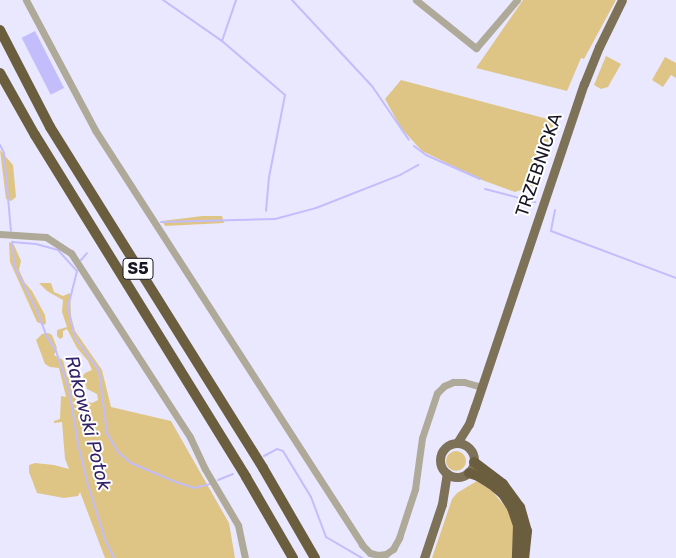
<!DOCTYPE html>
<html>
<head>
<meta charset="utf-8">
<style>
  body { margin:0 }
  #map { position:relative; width:676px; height:558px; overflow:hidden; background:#eae8fe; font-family:Rubik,sans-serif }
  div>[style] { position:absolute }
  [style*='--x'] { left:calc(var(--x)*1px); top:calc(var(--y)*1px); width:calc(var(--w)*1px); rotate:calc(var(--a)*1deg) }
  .green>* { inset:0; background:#dec586 }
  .round { border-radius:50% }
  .water>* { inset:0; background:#c3bdfc; transform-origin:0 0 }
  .stream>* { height:2px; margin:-1px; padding:0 1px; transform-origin:1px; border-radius:1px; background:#c3bdfc }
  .minor>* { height:7px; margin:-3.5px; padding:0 3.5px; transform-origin:3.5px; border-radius:3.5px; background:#afa99a }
  .major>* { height:9px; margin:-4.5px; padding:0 4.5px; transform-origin:4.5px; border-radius:4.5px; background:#7d7257 }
  .major>.ring { margin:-4.5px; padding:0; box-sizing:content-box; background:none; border:9px solid #7d7257; border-radius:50% }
  .highway>* { height:10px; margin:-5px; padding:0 5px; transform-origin:5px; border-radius:5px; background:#6b5e3f }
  span { translate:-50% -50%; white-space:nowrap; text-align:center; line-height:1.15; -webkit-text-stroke:4px #fff; paint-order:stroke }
  .shield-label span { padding:1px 4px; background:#fff; border:1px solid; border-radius:4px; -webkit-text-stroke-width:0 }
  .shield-label { font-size:16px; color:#181623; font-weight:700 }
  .street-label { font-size:18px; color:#181623 }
  .water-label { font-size:19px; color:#332269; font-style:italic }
</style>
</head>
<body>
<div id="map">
  <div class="green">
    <i style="clip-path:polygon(523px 0,616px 0,584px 59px,581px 58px,567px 91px,476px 68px)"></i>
    <i style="clip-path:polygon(606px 56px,621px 64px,608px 87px,601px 89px,594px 85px)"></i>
    <i style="clip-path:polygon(665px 57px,676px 63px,676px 78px,671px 75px,663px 87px,652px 80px)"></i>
    <i style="clip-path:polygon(401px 80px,555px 121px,533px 186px,515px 192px,482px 180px,422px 151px,401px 128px,385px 99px)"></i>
    <i style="clip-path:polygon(0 150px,13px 165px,16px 197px,11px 201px,6px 199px)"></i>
    <i style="clip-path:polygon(202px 216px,222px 216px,224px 223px,165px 226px,162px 221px)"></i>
    <i style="clip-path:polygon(9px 242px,14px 245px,21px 261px,19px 270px,25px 283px,32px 291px,45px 315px,46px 323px,44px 325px,37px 322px,15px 273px,10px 262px)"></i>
    <i style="clip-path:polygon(39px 283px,51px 283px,54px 292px,63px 296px,70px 293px,71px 316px,75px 331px,102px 370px,111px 407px,171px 421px,229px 523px,235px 558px,105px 558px,80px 492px,78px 496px,64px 498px,37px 493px,29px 472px,29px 465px,35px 463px,54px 465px,69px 469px,65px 459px,62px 422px,54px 423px,54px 421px,60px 419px,61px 396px,66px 397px,59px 368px,50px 367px,45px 364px,36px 340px,42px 334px,48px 333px,52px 335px,57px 348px,54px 355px,63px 360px,67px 376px,79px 383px,76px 391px,76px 400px,92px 403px,98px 400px,97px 394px,87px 389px,83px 376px,85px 373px,92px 370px,88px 361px,77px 348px,67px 329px,63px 331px,63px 337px,60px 339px,57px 336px,57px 330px,67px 327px,62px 312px,63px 300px,47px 291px)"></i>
    <i class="round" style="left:446px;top:451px;width:20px;height:20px"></i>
    <i style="clip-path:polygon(477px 481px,492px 491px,509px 511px,514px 527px,512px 558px,432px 558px,452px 499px,457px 493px)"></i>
  </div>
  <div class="water">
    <i style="left:35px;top:31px;width:64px;height:15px;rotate:63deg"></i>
  </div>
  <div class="stream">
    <i style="--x:163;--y:0;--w:72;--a:34.8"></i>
    <i style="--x:222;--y:41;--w:83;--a:40.6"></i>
    <i style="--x:285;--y:95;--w:84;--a:101"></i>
    <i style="--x:269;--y:177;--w:34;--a:95"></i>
    <i style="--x:292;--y:0;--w:117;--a:47.1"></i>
    <i style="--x:372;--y:86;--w:65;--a:55.6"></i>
    <i style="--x:222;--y:41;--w:43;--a:-71.1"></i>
    <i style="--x:0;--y:145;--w:9;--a:63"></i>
    <i style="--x:4;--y:153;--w:78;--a:84.9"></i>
    <i style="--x:414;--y:146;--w:15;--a:37"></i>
    <i style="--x:426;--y:155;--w:59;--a:24"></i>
    <i style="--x:485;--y:189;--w:52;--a:14.6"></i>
    <i style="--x:555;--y:210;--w:21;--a:101"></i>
    <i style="--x:551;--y:231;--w:134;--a:20.6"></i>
    <i style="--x:161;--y:222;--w:114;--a:-1.5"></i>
    <i style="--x:275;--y:219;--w:42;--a:-15"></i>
    <i style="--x:316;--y:208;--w:90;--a:-21.4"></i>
    <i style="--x:400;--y:175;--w:21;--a:-29"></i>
    <i style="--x:12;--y:242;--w:24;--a:5"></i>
    <i style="--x:36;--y:244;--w:23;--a:15"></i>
    <i style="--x:58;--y:250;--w:28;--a:48"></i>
    <i style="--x:77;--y:271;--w:36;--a:104"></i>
    <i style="--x:68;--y:306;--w:21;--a:79"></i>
    <i style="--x:72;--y:327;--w:13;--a:72"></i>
    <i style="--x:76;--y:339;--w:39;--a:54"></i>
    <i style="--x:99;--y:371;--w:63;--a:82.6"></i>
    <i style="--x:107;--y:433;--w:22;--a:60"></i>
    <i style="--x:118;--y:452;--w:17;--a:40"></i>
    <i style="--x:131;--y:463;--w:49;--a:22.9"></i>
    <i style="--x:176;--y:482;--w:19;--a:18"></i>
    <i style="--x:194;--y:488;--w:16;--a:-14"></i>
    <i style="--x:12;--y:242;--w:25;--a:83"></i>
    <i style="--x:15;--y:267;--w:49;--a:63.4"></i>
    <i style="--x:37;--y:311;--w:26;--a:69"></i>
    <i style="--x:46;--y:335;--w:19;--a:58"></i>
    <i style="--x:56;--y:351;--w:40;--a:71.1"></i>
    <i style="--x:69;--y:389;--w:56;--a:80.7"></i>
    <i style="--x:78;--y:444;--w:42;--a:76.3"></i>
    <i style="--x:88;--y:485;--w:60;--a:72.5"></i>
    <i style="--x:106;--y:542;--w:18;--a:63"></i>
    <i style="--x:81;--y:260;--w:9;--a:-49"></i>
    <i style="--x:264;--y:456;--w:15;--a:-28"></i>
    <i style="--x:277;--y:449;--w:6;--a:18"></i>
    <i style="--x:283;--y:451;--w:54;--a:58.7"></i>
    <i style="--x:311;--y:497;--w:43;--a:69.4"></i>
    <i style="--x:326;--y:537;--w:42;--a:30.3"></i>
    <i style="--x:218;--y:480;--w:16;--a:-22"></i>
  </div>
  <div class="minor">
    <i style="--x:26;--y:0;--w:147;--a:62"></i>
    <i style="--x:95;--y:130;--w:493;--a:57.2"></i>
    <i style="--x:362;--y:545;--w:11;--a:45"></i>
    <i style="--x:370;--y:553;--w:8;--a:14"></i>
    <i style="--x:378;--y:555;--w:8;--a:-7"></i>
    <i style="--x:386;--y:554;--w:9;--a:-36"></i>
    <i style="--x:393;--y:549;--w:13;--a:-61"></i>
    <i style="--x:399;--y:538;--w:52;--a:-71.9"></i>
    <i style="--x:415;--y:489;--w:51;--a:-82.2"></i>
    <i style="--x:422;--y:438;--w:47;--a:-71.6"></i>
    <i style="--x:437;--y:393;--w:10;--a:-45"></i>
    <i style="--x:444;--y:386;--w:10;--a:-24"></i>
    <i style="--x:453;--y:382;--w:11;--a:0"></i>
    <i style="--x:464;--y:382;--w:18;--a:16"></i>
    <i style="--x:416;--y:0;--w:77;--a:38.7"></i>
    <i style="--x:476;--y:48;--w:63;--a:-49.5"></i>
    <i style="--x:0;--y:234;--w:46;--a:3.7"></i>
    <i style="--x:46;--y:237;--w:30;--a:33"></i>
    <i style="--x:71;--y:253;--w:219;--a:57.1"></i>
    <i style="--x:190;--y:437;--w:35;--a:65"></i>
    <i style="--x:205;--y:469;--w:65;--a:59.5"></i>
    <i style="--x:238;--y:525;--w:34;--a:78"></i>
  </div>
  <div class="major">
    <i style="--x:457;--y:443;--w:22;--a:-58"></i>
    <i style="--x:469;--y:424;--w:18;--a:-71"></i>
    <i style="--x:475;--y:407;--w:341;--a:-71.4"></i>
    <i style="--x:584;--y:84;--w:40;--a:-68"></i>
    <i style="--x:599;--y:47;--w:52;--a:-63.9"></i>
    <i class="ring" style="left:440px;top:443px;width:25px;height:25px"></i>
    <i style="--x:424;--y:558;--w:57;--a:-71.6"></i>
    <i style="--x:442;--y:504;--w:31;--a:-81"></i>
  </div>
  <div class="highway">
    <i style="--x:0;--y:30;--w:109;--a:62.7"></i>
    <i style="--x:50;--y:127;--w:402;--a:58"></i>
    <i style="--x:263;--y:468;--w:104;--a:60"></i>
    <i style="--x:0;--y:73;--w:71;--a:60.6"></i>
    <i style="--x:35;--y:135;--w:402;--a:58.3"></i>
    <i style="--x:246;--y:477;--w:94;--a:59.9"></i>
    <i style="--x:474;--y:462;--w:36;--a:37"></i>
    <i style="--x:503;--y:484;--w:29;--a:54"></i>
    <i style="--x:520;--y:507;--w:25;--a:74"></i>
    <i style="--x:527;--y:531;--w:27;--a:96"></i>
    <i style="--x:469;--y:473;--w:9;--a:18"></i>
    <i style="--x:478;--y:476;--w:15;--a:32"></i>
    <i style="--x:491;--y:484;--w:16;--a:40"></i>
    <i style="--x:503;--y:494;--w:17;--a:57"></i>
    <i style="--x:512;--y:508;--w:18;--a:71"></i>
    <i style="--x:518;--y:525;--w:33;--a:92"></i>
  </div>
  <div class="shield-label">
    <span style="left:138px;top:269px">S5</span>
  </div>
  <div class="street-label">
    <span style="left:539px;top:165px;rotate:-71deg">TRZEBNICKA</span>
  </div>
  <div class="water-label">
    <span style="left:88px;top:423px;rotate:76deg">Rakowski Potok</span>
  </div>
</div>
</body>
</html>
